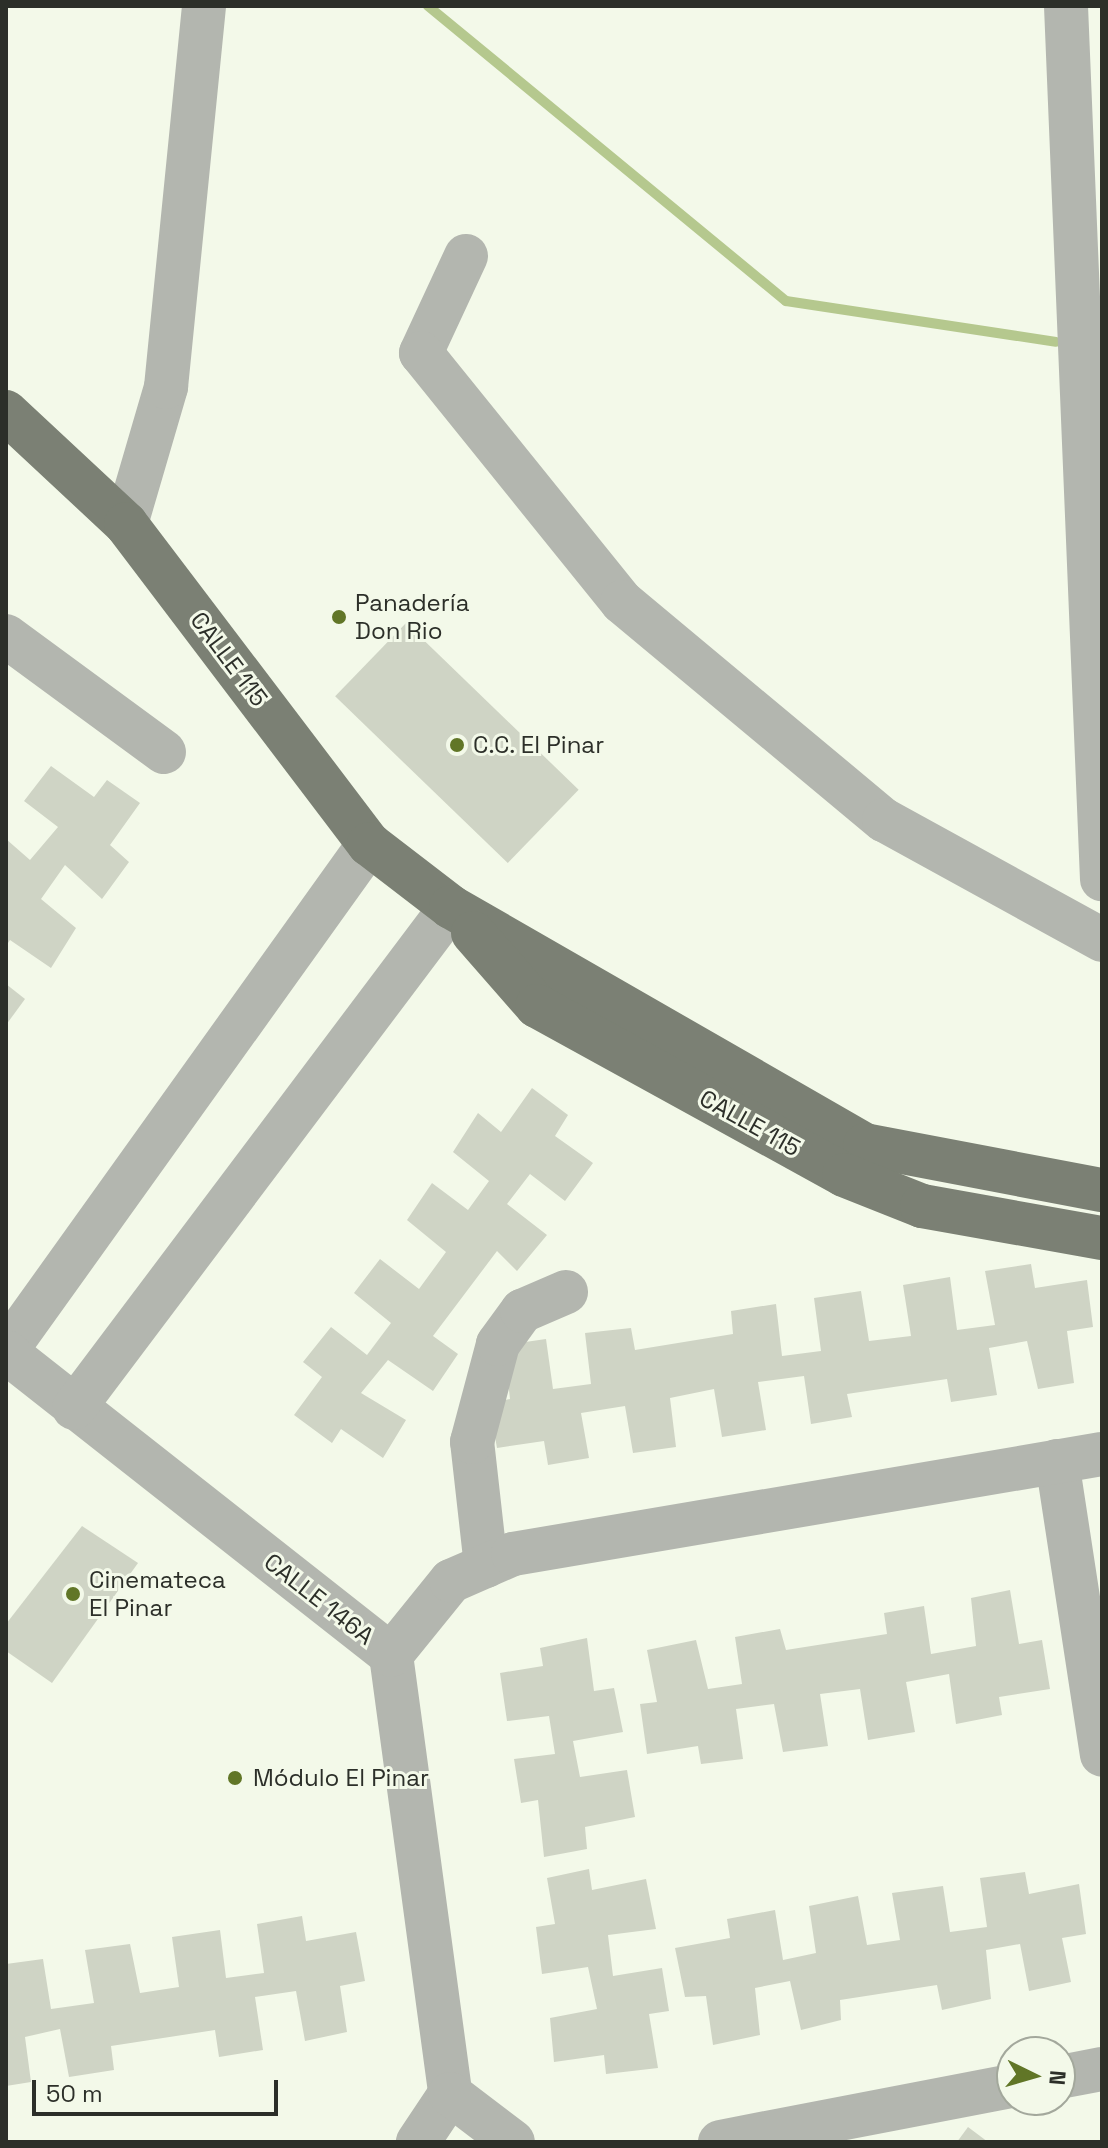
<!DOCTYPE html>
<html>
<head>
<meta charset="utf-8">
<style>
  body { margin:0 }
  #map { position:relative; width:1108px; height:2148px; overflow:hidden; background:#f3f9e9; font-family:"Space Grotesk",sans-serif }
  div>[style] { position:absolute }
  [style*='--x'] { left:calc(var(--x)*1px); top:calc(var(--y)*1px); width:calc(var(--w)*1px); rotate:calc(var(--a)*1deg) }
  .stream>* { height:10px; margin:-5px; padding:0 5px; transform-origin:5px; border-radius:5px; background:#b5c88e }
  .building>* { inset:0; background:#cfd4c5; transform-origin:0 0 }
  .minor>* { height:44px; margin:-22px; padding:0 22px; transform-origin:22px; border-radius:22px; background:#b3b6af }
  .major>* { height:44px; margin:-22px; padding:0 22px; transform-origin:22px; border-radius:22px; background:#7b8074 }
  .dots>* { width:22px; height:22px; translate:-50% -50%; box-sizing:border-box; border:4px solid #f3f9e9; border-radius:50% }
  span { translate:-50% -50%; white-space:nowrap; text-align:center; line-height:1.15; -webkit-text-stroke:6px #f3f9e9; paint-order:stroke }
  .poi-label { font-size:24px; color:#2c2f29 }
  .left { translate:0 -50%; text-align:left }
  .street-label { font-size:24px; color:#2c2f29 }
  .frame { position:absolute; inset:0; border:8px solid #2c2f29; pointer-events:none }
  .north { position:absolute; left:996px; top:2036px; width:80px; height:80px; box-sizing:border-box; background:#f3f9e9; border:2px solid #a3a89c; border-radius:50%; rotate:95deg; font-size:22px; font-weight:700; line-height:32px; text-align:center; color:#2c2f29 }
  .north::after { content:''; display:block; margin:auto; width:28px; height:36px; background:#617627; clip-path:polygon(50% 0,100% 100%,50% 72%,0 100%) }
  .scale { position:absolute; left:32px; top:2080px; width:246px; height:36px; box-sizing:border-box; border:4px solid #2c2f29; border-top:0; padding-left:10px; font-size:24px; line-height:28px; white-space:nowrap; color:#2c2f29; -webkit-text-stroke:6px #f3f9e9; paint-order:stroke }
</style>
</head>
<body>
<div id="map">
  <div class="stream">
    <i style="--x:428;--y:6;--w:464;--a:39.5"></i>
    <i style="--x:786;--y:301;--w:273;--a:8.6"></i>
  </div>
  <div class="building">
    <i style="left:406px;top:623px;width:240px;height:102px;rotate:44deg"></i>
    <i style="clip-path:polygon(51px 766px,94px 797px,107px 780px,140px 803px,110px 845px,129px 862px,102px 899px,65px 865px,41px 899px,76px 928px,51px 968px,10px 940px,6px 946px,6px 839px,30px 860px,58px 827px,24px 801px)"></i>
    <i style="clip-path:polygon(6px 984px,25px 999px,6px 1025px)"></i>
    <i style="clip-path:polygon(532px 1088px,568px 1115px,555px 1136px,593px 1163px,565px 1201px,530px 1174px,507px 1204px,547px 1235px,517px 1271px,497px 1251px,433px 1336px,458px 1354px,433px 1391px,388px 1360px,361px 1393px,406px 1420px,383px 1458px,341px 1429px,332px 1443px,294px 1415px,322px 1377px,303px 1362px,331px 1327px,367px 1355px,391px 1323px,354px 1293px,380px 1259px,419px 1289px,446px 1252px,407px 1220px,432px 1183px,468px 1210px,489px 1181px,453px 1152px,478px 1113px,501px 1132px)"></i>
    <i style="clip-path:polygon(1031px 1264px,1035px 1288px,1087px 1280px,1093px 1327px,1067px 1331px,1074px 1383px,1038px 1389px,1027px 1341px,989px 1348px,997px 1395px,951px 1402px,947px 1379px,847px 1394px,852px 1417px,811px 1424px,804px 1376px,758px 1382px,766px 1430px,722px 1437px,714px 1389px,670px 1398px,676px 1447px,633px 1453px,625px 1406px,581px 1413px,589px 1458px,548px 1465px,544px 1441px,497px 1448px,489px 1403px,510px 1399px,504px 1345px,546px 1339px,553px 1389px,591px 1384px,585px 1333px,631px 1328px,635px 1350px,733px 1334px,731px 1311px,776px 1304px,782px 1356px,821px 1351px,814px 1298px,861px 1291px,869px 1341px,911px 1336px,903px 1285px,950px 1277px,957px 1330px,995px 1325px,985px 1271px)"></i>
    <i style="clip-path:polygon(82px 1526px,138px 1563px,52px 1683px,6px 1651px,6px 1624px)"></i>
    <i style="clip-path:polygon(1010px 1590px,1019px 1644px,1042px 1640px,1050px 1689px,999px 1697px,1002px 1715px,956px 1724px,949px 1674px,906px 1682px,915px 1732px,868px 1740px,860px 1689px,820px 1694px,828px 1746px,783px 1752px,774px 1704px,736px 1709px,743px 1759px,701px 1764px,698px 1746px,647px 1754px,640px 1704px,657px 1702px,647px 1650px,696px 1640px,708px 1689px,742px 1684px,735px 1637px,780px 1629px,786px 1650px,887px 1634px,884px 1613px,924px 1606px,931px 1654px,976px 1646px,971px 1598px)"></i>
    <i style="clip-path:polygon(587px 1638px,594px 1691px,614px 1688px,623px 1732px,573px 1741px,580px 1777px,627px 1770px,635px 1817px,585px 1827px,587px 1849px,544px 1857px,538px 1800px,521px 1803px,514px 1759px,555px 1754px,549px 1716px,507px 1721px,500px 1673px,543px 1666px,540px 1648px)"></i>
    <i style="clip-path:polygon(589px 1869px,592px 1890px,646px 1879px,656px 1929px,608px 1935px,613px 1976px,662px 1968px,669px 2011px,649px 2014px,658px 2068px,606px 2074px,604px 2055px,554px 2062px,550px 2018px,597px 2009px,588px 1967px,542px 1974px,536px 1927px,555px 1924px,547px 1878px)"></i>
    <i style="clip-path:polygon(1025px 1872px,1029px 1894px,1079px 1884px,1086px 1934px,1062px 1938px,1071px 1982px,1029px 1991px,1020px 1944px,986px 1950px,991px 1999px,942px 2010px,937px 1985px,840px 2000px,841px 2020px,801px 2030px,790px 1981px,755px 1988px,760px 2035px,713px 2045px,706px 1996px,685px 1997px,675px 1948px,730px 1938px,727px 1919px,775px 1910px,783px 1960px,816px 1953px,809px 1906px,858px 1896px,867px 1945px,900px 1940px,892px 1893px,943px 1886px,950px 1932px,987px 1927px,980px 1878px)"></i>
    <i style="clip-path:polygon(302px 1916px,306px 1941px,356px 1932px,365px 1981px,340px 1986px,347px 2032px,305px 2041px,296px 1991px,255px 1997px,263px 2050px,219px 2057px,215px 2030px,111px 2046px,114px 2070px,69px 2077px,60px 2029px,25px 2037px,31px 2082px,6px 2086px,6px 1964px,43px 1959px,51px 2009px,94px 2003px,85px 1950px,130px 1944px,140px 1993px,179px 1987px,172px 1937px,220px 1930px,226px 1978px,264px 1973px,257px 1924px)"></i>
    <i style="clip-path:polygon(968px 2127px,988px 2142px,957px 2142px)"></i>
  </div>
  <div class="minor">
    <i style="--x:1066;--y:6;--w:874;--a:87.64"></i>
    <i style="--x:466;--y:256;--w:107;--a:114.9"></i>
    <i style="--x:421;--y:353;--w:320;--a:51.1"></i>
    <i style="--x:622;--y:602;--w:341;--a:39.8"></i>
    <i style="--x:884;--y:820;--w:249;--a:28.8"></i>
    <i style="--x:126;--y:524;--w:143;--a:-73.7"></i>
    <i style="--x:166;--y:387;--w:383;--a:-84.3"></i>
    <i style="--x:6;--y:636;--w:196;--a:36.3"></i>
    <i style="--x:6;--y:1351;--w:624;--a:-54.4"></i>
    <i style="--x:6;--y:1352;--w:490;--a:38.2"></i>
    <i style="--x:391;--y:1655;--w:443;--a:82.3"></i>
    <i style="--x:450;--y:2094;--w:58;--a:123.7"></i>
    <i style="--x:74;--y:1408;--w:627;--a:-53.04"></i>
    <i style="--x:1057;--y:1461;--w:297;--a:81.3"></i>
    <i style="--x:486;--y:1566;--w:125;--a:-96.4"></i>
    <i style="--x:472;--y:1442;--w:101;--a:-75.1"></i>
    <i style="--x:498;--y:1344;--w:41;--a:-54"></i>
    <i style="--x:522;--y:1311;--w:48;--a:-23.4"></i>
    <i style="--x:391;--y:1655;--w:95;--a:-51"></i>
    <i style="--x:451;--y:1581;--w:68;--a:-23.5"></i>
    <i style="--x:513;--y:1554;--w:597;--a:-9.64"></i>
    <i style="--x:1060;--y:2077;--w:43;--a:-10.8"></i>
    <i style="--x:450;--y:2094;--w:79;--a:37.3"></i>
    <i style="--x:720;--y:2142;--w:297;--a:-10.9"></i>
  </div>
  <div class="major">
    <i style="--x:6;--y:412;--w:164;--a:43"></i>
    <i style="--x:126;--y:524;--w:402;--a:52.8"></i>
    <i style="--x:369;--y:844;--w:103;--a:37.5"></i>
    <i style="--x:451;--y:907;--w:478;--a:29.9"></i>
    <i style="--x:865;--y:1145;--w:241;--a:10.8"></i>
    <i style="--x:473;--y:933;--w:97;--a:48.8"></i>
    <i style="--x:537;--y:1006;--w:350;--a:28.8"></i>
    <i style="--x:844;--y:1175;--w:84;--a:21.7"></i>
    <i style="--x:922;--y:1206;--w:183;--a:10.1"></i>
  </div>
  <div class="dots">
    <i style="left:339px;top:617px;background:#617627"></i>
    <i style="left:457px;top:745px;background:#617627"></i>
    <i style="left:73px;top:1594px;background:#617627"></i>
    <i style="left:235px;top:1778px;background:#617627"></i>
  </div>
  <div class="poi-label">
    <span class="left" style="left:355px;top:617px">Panadería<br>Don Rio</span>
    <span class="left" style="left:473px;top:745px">C.C. El Pinar</span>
    <span class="left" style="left:89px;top:1594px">Cinemateca<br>El Pinar</span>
    <span class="left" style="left:253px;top:1778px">Módulo El Pinar</span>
  </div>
  <div class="street-label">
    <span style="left:229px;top:659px;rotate:53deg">CALLE 115</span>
    <span style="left:750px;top:1123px;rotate:29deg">CALLE 115</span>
    <span style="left:319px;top:1599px;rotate:38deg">CALLE 146A</span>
  </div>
  <div class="frame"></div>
  <div class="north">N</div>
  <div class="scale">50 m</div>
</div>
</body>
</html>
